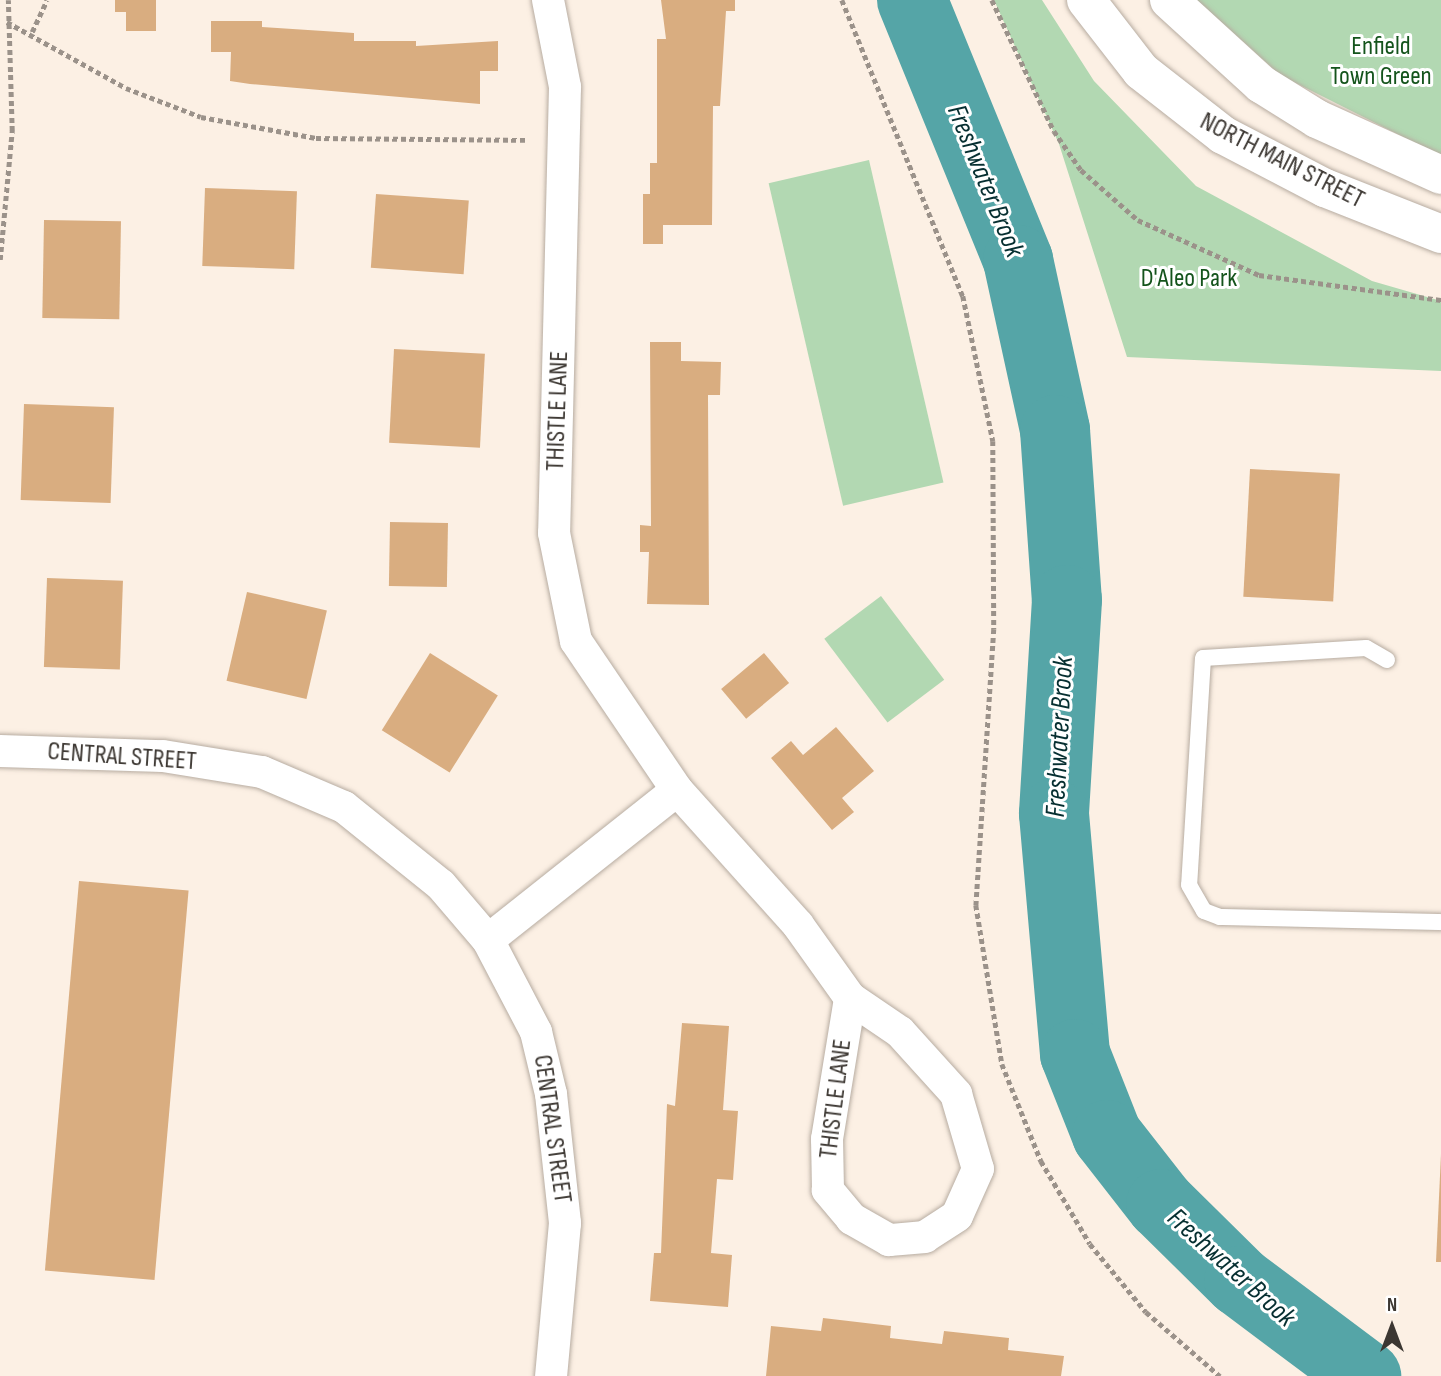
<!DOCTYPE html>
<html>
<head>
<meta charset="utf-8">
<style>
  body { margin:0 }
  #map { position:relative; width:1441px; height:1376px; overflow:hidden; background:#fcf0e4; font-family:"Sofia Sans Condensed",sans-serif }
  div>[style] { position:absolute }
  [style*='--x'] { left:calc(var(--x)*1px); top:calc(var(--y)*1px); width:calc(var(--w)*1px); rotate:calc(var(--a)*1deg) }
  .green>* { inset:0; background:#b2d8b2; transform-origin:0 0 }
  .river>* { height:70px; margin:-35px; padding:0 35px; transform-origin:35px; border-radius:35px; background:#55a5a7 }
  .building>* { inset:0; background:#d9ad80; transform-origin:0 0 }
  .path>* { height:4.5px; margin-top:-2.25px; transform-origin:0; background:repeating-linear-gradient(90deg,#9b928a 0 5px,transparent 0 8.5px) }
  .roads { filter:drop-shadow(0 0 2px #b7aca1) drop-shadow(0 0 2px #b7aca1) }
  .lane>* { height:16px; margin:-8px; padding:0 8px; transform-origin:8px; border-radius:8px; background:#fff }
  .street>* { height:32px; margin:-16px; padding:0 16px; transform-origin:16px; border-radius:16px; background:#fff }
  .secondary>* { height:38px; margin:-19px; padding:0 19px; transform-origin:19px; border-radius:19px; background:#fff }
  span { translate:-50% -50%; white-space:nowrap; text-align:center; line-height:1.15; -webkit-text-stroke:6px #fff; paint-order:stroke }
  .park-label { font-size:26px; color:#14541c }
  .street-label { font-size:26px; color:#3c3732 }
  .water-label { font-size:28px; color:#062f31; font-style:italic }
  .north { position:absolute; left:1357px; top:1292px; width:70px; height:70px; -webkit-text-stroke:5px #fff; paint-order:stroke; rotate:0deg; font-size:19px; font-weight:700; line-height:28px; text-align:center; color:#3c3732 }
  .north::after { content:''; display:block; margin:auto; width:24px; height:32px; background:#3c3732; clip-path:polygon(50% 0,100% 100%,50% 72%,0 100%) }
</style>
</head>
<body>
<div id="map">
  <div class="green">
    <i style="clip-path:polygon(994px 0,1042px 0,1094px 81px,1196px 186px,1372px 281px,1441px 301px,1441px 371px,1127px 357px,1059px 144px)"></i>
    <i style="clip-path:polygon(1197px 0,1441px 0,1441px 156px,1280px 75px)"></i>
    <i style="left:869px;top:160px;width:331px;height:103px;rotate:77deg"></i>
    <i style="left:881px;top:596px;width:105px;height:71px;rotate:53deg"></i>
  </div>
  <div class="river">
    <i style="--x:912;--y:0;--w:281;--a:67.8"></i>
    <i style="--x:1018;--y:260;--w:174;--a:77.7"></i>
    <i style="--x:1055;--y:430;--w:170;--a:86"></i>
    <i style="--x:1067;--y:600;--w:214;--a:93.5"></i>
    <i style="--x:1054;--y:814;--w:241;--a:85"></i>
    <i style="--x:1075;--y:1054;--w:87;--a:68.4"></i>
    <i style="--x:1107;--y:1135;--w:88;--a:52"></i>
    <i style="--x:1161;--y:1204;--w:110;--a:44.6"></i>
    <i style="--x:1239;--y:1281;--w:159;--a:36.8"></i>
  </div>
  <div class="building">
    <i style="clip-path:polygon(115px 0,156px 0,156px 31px,126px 31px,126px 12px,115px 12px)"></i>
    <i style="clip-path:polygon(661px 0,735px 0,735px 11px,726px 11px,720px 106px,713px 106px,712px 225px,663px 225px,663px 244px,643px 244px,643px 194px,650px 194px,650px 163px,657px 163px,657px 39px,666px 39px)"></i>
    <i style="clip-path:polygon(211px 21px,262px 21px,262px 27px,354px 33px,354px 41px,416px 41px,416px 46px,498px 41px,498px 71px,480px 71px,480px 104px,250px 84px,230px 81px,231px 52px,211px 52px)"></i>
    <i style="left:205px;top:188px;width:92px;height:78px;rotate:2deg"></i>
    <i style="left:376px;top:194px;width:93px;height:74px;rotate:4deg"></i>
    <i style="left:44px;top:220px;width:77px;height:98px;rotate:1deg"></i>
    <i style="clip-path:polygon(650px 342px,681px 342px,681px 361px,721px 362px,720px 395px,708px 395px,709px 605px,647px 604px,649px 552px,640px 552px,640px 525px,651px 526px)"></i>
    <i style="left:394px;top:349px;width:91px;height:94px;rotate:3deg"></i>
    <i style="left:24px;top:404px;width:90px;height:96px;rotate:2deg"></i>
    <i style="left:1250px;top:469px;width:90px;height:128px;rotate:3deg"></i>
    <i style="left:390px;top:522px;width:58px;height:64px;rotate:1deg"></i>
    <i style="left:47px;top:578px;width:76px;height:89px;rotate:2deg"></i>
    <i style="left:247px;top:592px;width:82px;height:91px;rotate:13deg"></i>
    <i style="left:430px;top:653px;width:80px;height:91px;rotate:32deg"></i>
    <i style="left:764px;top:653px;width:39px;height:56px;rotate:50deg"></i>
    <i style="clip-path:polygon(836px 727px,874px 771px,842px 798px,854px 812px,832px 830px,771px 758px,791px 741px,803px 755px)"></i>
    <i style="left:79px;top:881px;width:110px;height:391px;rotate:5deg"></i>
    <i style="clip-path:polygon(682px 1023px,729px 1026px,723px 1110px,738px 1111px,733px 1180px,717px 1179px,711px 1253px,732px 1255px,728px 1307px,650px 1301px,654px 1253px,661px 1253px,667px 1104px,675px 1106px)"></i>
    <i style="clip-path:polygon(1441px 1154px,1441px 1262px,1436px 1262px)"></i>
    <i style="clip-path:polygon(823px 1318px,891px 1326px,890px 1338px,942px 1344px,944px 1331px,1009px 1338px,1008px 1350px,1064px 1356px,1061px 1376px,766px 1376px,771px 1326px,821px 1331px)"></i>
  </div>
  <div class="path">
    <i style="--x:842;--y:0;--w:320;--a:67.8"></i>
    <i style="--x:963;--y:296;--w:148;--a:78.3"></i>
    <i style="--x:993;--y:441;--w:188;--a:89.7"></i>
    <i style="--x:994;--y:629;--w:277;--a:93.7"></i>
    <i style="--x:976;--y:905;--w:161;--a:80.7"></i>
    <i style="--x:1002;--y:1064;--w:105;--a:68.1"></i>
    <i style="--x:1041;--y:1161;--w:96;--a:59.4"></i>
    <i style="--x:1090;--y:1244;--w:88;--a:50.5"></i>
    <i style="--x:1146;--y:1312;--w:98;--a:40.9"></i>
    <i style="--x:992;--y:0;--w:145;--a:64.7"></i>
    <i style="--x:1054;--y:131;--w:47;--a:55.3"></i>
    <i style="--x:1081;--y:170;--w:76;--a:41.3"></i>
    <i style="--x:1138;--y:220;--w:133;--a:24.4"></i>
    <i style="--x:1259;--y:275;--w:184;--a:7.8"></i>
    <i style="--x:7;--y:22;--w:136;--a:29"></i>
    <i style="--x:126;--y:88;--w:80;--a:21.1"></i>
    <i style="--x:201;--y:117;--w:117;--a:10.3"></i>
    <i style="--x:316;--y:138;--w:212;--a:0.5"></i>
    <i style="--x:32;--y:32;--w:35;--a:-65"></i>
    <i style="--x:0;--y:260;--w:130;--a:-84.7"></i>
    <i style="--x:12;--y:131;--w:131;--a:-91.7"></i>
  </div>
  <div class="roads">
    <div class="lane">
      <i style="--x:1387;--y:660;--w:24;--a:-150"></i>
      <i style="--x:1366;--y:648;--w:163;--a:176.5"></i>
      <i style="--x:1203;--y:658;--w:227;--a:93.5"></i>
      <i style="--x:1189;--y:885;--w:30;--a:60"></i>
      <i style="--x:1204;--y:911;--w:17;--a:21"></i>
      <i style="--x:1220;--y:917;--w:221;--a:1.3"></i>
    </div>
    <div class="street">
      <i style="--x:548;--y:0;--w:89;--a:78.9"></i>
      <i style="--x:565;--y:87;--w:446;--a:91.4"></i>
      <i style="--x:554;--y:533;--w:110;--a:78.5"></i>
      <i style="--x:576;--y:641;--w:180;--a:55.9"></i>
      <i style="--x:677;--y:790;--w:181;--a:48.1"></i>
      <i style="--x:798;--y:925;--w:90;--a:54.5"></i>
      <i style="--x:850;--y:998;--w:60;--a:34.2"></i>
      <i style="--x:900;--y:1032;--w:84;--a:47.9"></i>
      <i style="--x:956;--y:1094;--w:78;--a:73.7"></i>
      <i style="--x:978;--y:1169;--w:51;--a:114.1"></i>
      <i style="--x:957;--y:1216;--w:38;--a:147"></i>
      <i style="--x:925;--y:1237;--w:36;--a:175"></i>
      <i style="--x:889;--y:1240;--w:43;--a:-150.4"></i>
      <i style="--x:852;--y:1219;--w:38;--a:-130"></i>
      <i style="--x:828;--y:1190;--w:51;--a:-91.1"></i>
      <i style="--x:827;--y:1139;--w:143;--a:-80.7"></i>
      <i style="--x:0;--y:751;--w:163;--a:1.8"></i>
      <i style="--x:163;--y:756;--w:100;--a:9.2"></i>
      <i style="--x:262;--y:772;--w:89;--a:23.1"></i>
      <i style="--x:344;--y:807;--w:124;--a:38.8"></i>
      <i style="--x:441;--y:885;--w:72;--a:49.5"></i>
      <i style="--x:488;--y:940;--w:104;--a:62.4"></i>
      <i style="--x:536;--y:1032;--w:64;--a:76.4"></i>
      <i style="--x:551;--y:1094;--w:130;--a:83.8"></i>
      <i style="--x:565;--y:1223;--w:154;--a:95.2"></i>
      <i style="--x:488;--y:940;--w:241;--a:-38.4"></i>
    </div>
    <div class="secondary">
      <i style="--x:1086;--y:0;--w:90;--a:52.2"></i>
      <i style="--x:1141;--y:71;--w:104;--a:38"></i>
      <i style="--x:1223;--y:135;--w:115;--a:27.5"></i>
      <i style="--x:1325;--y:188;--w:125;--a:21.6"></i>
      <i style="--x:1169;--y:0;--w:125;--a:42.4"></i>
      <i style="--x:1261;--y:84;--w:66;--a:32"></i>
      <i style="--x:1317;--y:119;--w:136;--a:24.3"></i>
    </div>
  </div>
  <div class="park-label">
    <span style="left:1381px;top:62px">Enfield<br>Town Green</span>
    <span style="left:1189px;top:279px">D'Aleo Park</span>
  </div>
  <div class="street-label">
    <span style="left:1282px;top:161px;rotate:27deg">NORTH MAIN STREET</span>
    <span style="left:558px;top:411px;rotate:-88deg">THISTLE LANE</span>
    <span style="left:122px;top:757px;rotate:4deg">CENTRAL STREET</span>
    <span style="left:836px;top:1099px;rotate:-83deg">THISTLE LANE</span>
    <span style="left:552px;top:1129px;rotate:82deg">CENTRAL STREET</span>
  </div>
  <div class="water-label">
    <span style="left:985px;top:181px;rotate:68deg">Freshwater Brook</span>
    <span style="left:1060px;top:737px;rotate:-87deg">Freshwater Brook</span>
    <span style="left:1231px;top:1268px;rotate:42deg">Freshwater Brook</span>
  </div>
  <div class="north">N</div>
</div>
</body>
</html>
